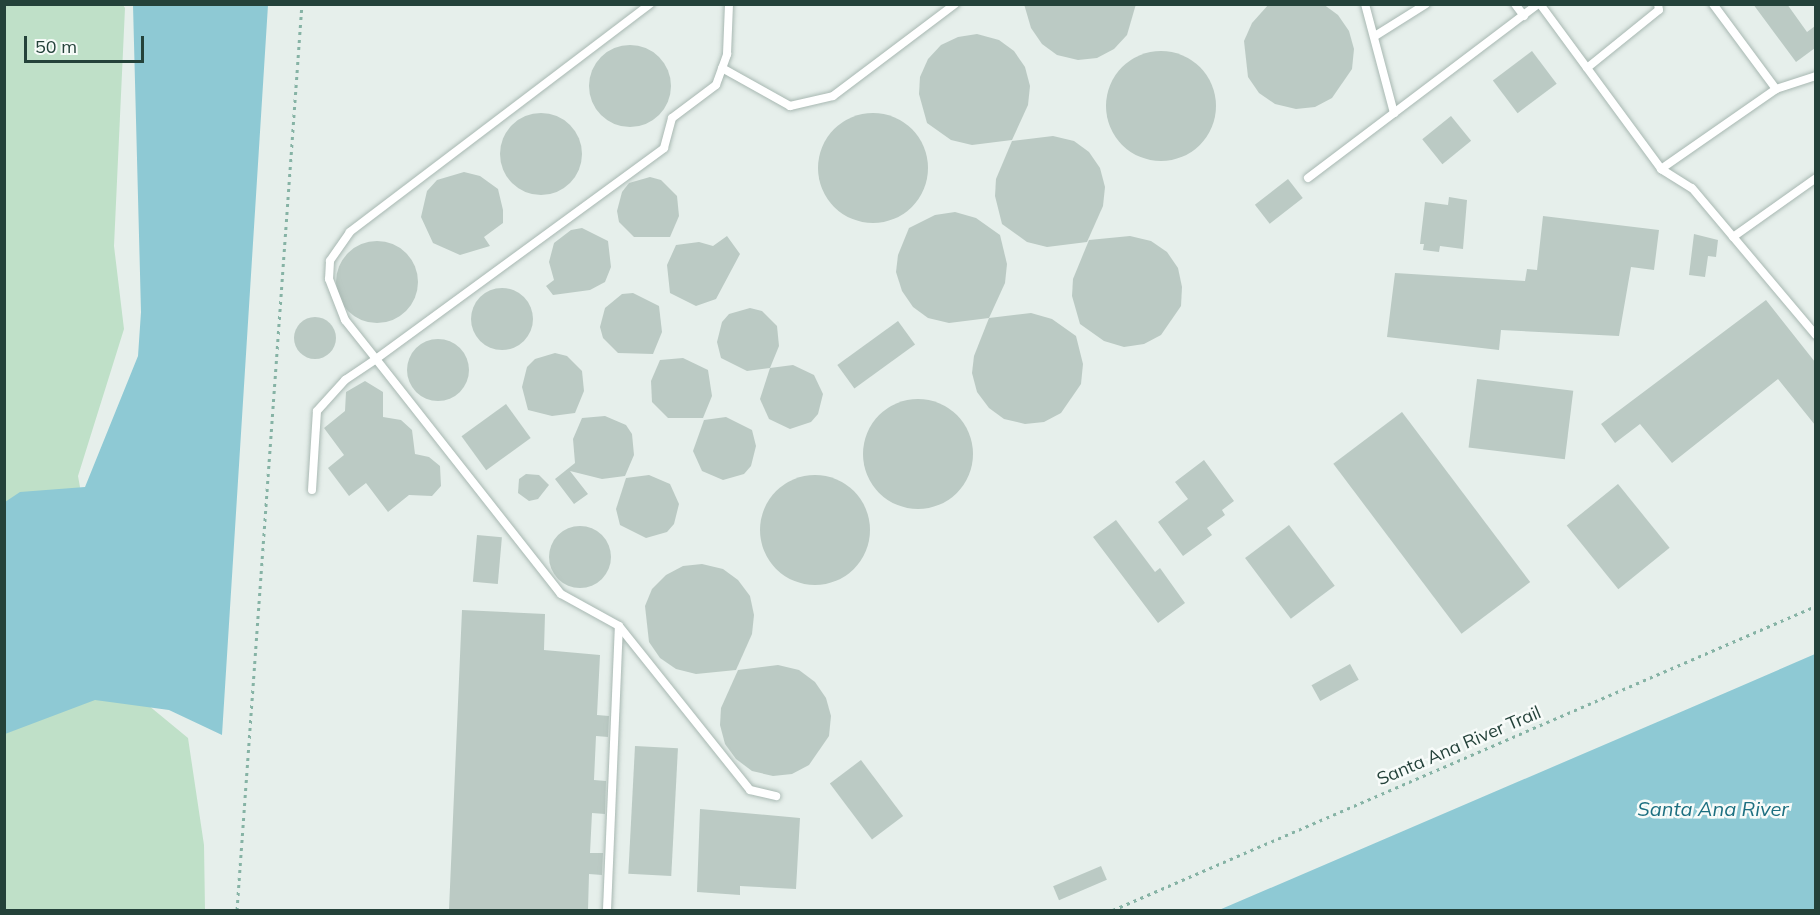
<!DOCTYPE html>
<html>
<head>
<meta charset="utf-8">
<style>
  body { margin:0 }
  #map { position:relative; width:1820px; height:915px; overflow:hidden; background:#e6efeb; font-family:Mulish,sans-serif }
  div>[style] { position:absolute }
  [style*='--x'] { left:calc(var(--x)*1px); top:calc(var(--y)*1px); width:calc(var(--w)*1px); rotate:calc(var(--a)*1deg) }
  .green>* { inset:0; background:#bfe0c8 }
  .water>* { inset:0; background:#8ec9d4 }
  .building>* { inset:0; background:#bbcac4; transform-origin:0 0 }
  .round { border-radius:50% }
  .path>* { height:3px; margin-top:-1.5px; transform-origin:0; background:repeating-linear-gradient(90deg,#86b3a5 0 3px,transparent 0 7.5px) }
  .roads { filter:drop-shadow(0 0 2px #a8b8b2) drop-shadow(0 0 2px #a8b8b2) }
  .lane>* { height:8px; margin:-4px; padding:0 4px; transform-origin:4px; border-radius:4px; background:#fff }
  span { translate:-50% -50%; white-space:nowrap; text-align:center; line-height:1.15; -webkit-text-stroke:5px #f7fbf9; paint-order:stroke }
  .street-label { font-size:18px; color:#24423a }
  .water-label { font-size:20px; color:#1c6f80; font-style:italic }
  .frame { position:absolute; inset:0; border:6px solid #24423a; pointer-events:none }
  .scale { position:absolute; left:24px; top:36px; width:120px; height:27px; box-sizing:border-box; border:3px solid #24423a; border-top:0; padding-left:8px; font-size:18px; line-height:21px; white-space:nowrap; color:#24423a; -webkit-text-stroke:4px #f7fbf9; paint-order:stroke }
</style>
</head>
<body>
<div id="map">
  <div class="green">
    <i style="clip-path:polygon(5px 5px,123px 5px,125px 8px,114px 246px,124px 329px,78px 476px,114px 677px,188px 738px,204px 845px,205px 910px,5px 910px)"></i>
  </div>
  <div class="water">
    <i style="clip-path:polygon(133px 5px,268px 5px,222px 735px,169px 710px,95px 700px,5px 734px,5px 502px,20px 492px,85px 487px,138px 356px,141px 312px)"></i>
    <i style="clip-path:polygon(1815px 654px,1815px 910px,1219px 910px,1725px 693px)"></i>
  </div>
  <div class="building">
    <i style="clip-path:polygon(1024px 4px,1136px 4px,1127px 35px,1114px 49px,1097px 58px,1078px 60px,1057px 55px,1042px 44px,1031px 28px)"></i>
    <i style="clip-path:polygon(1269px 4px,1323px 4px,1338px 15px,1349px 31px,1354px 49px,1352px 69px,1332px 98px,1315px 107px,1296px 109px,1275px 104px,1259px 93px,1248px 77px,1244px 41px,1252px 23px)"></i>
    <i style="clip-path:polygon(1753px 4px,1787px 4px,1807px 32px,1815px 26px,1815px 48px,1796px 62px)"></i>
    <i style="clip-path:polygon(977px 34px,999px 40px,1014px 51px,1025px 67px,1030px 86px,1028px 105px,1012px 140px,972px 145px,951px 140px,927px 123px,919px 94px,920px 77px,928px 59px,941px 45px,958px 37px)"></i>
    <i class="round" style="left:589px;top:45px;width:82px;height:82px"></i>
    <i style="left:1532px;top:51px;width:41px;height:49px;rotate:53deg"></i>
    <i class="round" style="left:1106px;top:51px;width:110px;height:110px"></i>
    <i class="round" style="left:500px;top:113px;width:82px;height:82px"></i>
    <i class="round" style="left:818px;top:113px;width:110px;height:110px"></i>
    <i style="left:1451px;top:116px;width:32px;height:37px;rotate:51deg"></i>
    <i style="clip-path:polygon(1053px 136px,1074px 141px,1089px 152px,1100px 168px,1105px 187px,1103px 206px,1087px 242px,1047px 247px,1027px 242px,1002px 224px,995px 196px,996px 179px,1012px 141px)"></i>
    <i style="clip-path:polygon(464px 172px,480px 176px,498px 189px,503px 210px,503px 223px,484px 237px,490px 246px,460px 255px,433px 243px,421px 217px,427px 191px,437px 180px)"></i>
    <i style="clip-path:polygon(650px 177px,661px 180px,677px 196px,679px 216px,670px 237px,634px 237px,619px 222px,617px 211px,622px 192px,629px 183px)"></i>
    <i style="left:1288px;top:179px;width:24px;height:42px;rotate:52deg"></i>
    <i style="clip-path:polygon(1449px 197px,1467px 200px,1463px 249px,1440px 246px,1439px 252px,1423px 250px,1424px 244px,1420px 244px,1425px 202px,1448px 205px)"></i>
    <i style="clip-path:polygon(955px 212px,976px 218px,1000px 235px,1007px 264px,1005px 283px,989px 318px,949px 323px,928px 318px,913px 307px,902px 291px,896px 272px,898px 255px,909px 228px,935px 215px)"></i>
    <i style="clip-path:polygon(1543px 216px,1659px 230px,1654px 270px,1631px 267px,1619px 336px,1501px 330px,1499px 350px,1387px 337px,1395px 273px,1525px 281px,1527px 269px,1537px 270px)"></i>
    <i style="clip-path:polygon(582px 228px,608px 241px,611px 267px,605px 282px,590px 290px,553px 295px,546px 286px,554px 280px,549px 262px,554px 243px,571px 230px)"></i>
    <i style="clip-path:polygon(1694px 234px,1718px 240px,1716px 257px,1708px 256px,1705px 277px,1689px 275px)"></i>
    <i style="clip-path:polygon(727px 236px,740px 254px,716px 299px,696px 306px,670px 293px,667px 265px,676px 245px,699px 242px,713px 246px)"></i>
    <i style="clip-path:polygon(1130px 236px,1151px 241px,1167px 252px,1178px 268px,1182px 287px,1181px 306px,1161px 335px,1144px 344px,1124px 347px,1104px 341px,1080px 324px,1072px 296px,1073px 279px,1089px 240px)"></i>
    <i class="round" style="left:336px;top:241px;width:82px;height:82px"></i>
    <i class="round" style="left:471px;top:288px;width:62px;height:62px"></i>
    <i style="clip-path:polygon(633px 293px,659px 306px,662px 332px,653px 354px,618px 353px,603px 338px,600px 327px,605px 308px,622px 294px)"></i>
    <i style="clip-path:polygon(1766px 300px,1815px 362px,1815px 425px,1778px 379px,1672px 463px,1640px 424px,1615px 443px,1601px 424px)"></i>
    <i style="clip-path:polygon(750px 308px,762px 311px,777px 326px,779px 346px,770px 368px,747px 371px,721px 358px,717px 342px,722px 322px,729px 314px)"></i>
    <i style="clip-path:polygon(1031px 313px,1052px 319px,1076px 336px,1083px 364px,1081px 384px,1061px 413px,1044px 422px,1025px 424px,1004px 419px,989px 408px,977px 392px,972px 373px,974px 356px,989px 318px)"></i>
    <i class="round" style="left:294px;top:317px;width:42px;height:42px"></i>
    <i style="left:898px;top:321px;width:29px;height:75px;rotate:54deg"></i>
    <i class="round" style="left:407px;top:339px;width:62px;height:62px"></i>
    <i style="clip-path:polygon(555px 353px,567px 356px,582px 371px,584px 391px,575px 413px,552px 416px,528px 410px,522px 387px,527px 367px,535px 359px)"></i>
    <i style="clip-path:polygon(683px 358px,708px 370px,712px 396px,703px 418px,668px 418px,652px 402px,651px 381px,660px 360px)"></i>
    <i style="clip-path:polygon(793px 365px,814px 375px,823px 394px,818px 414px,811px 422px,790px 429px,769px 419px,760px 399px,770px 368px)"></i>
    <i style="left:1477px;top:379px;width:97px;height:69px;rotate:7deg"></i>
    <i style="clip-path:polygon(365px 381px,383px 392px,383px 417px,401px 420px,412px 430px,415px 454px,429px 457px,440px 466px,441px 486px,432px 496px,409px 495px,388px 512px,366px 483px,349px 496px,328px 468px,344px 455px,324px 428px,345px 411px,346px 392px)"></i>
    <i class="round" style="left:863px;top:399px;width:110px;height:110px"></i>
    <i style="left:506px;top:404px;width:42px;height:55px;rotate:54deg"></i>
    <i style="left:1402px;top:412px;width:213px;height:86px;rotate:53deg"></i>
    <i style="clip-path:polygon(605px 416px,626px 425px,632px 434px,634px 455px,625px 476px,602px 479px,570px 471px,588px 494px,574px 504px,555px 479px,575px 463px,573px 439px,582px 418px)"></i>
    <i style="clip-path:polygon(726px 417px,752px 430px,756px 446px,751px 466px,744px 474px,723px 480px,702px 471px,693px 451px,704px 420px)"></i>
    <i style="clip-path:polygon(1204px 460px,1234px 501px,1222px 510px,1225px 515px,1207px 528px,1212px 535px,1183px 556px,1158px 522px,1188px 499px,1175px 482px)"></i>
    <i style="clip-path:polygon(526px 474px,539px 475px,549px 485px,538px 499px,529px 501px,518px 493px,519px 479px)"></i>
    <i style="clip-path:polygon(649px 475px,670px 484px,679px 504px,674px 524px,667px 532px,646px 538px,620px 525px,616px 509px,626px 478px)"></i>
    <i class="round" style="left:760px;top:475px;width:110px;height:110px"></i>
    <i style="left:1618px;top:484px;width:82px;height:66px;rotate:51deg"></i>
    <i style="clip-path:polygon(1116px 520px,1155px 572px,1160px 568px,1185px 603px,1158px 623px,1093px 537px)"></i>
    <i style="left:1289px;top:525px;width:76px;height:55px;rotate:53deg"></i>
    <i class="round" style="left:549px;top:526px;width:62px;height:62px"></i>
    <i style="left:477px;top:535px;width:25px;height:47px;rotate:5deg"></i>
    <i style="clip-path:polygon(702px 564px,723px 569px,738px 580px,750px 596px,754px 615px,752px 634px,736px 670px,696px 674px,676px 669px,660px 658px,649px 642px,645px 606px,652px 589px,666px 575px,683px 566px)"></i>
    <i style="clip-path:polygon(462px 610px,545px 614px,544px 650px,600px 655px,597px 715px,609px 716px,608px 737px,596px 736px,594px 780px,606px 781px,605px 814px,592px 813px,590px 853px,603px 853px,602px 875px,589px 874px,588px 910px,449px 910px)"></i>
    <i style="left:1350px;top:664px;width:18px;height:44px;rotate:61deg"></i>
    <i style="clip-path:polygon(778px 665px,799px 670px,815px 682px,826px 698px,831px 716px,829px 736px,809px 765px,792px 774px,773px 776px,752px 771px,736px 759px,725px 744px,720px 725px,721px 708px,738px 670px)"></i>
    <i style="left:635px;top:746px;width:43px;height:128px;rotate:3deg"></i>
    <i style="left:861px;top:760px;width:70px;height:39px;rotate:53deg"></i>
    <i style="clip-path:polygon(700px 809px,800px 818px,796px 889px,740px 886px,740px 895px,697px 892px)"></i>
    <i style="left:1101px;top:866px;width:15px;height:52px;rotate:67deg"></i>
  </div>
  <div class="path">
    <i style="--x:237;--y:910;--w:908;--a:-85.9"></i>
    <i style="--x:1113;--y:910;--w:766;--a:-23.39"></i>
  </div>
  <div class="roads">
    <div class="lane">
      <i style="--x:650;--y:4;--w:377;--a:142.8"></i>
      <i style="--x:350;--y:232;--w:35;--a:125"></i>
      <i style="--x:330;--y:261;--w:18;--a:93"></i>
      <i style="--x:329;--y:279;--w:44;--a:68.7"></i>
      <i style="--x:345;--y:320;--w:50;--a:51.5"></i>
      <i style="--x:376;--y:359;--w:357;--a:-36.2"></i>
      <i style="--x:664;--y:148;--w:31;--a:-75"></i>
      <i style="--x:672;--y:118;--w:55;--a:-36.9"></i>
      <i style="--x:716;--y:85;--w:33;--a:-70"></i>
      <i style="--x:727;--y:54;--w:50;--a:-87.7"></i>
      <i style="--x:1365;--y:4;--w:113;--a:75.1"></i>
      <i style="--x:1515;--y:4;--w:15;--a:53"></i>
      <i style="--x:1540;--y:4;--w:205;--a:53.7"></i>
      <i style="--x:1661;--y:169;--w:140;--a:-34.8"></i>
      <i style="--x:1713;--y:4;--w:106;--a:53.5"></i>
      <i style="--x:1776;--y:89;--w:42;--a:-18"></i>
      <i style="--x:1375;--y:36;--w:60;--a:-32.1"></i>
      <i style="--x:722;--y:68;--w:78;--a:29.2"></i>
      <i style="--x:790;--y:106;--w:44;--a:-13.1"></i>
      <i style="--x:833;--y:96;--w:153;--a:-37"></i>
      <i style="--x:1587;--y:68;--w:92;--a:-38.9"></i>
      <i style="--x:1659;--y:10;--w:6;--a:-99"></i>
      <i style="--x:1661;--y:169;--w:36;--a:32"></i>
      <i style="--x:1692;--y:188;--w:192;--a:49.9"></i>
      <i style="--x:1308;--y:178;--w:288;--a:-37.1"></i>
      <i style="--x:1733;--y:237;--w:102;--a:-35.4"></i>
      <i style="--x:312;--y:490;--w:79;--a:-86.4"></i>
      <i style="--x:317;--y:411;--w:42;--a:-47.9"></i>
      <i style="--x:345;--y:380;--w:37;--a:-34"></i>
      <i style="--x:376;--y:359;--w:299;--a:51.8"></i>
      <i style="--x:561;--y:594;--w:66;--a:28.9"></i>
      <i style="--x:619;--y:626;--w:210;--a:51.4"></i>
      <i style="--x:750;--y:790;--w:27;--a:13"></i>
      <i style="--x:607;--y:910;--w:284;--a:-87.6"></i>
    </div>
  </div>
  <div class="street-label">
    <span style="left:1459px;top:746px;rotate:-23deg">Santa Ana River Trail</span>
  </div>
  <div class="water-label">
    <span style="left:1713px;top:808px">Santa Ana River</span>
  </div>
  <div class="frame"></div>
  <div class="scale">50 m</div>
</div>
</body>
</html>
